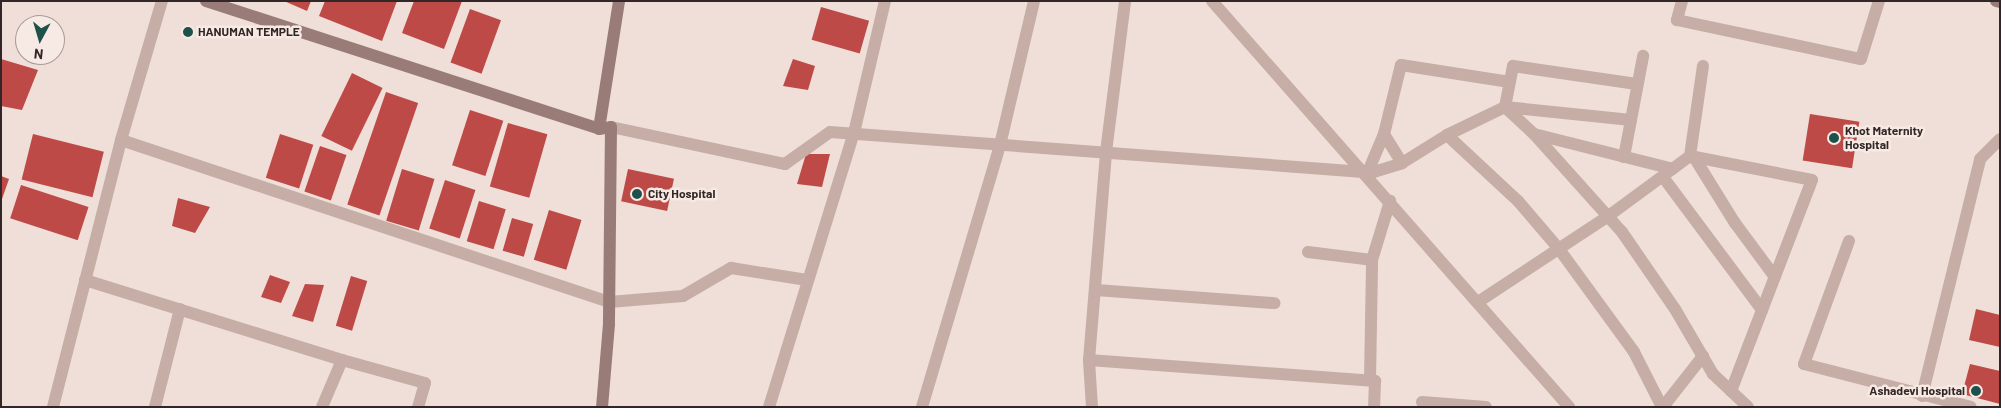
<!DOCTYPE html>
<html>
<head>
<meta charset="utf-8">
<style>
  body { margin:0 }
  #map { position:relative; width:2001px; height:408px; overflow:hidden; background:#efdfd8; font-family:Barlow,sans-serif }
  div>[style] { position:absolute }
  [style*='--x'] { left:calc(var(--x)*1px); top:calc(var(--y)*1px); width:calc(var(--w)*1px); rotate:calc(var(--a)*1deg) }
  .building>* { inset:0; background:#be4a47; transform-origin:0 0 }
  .street>* { height:12px; margin:-6px; padding:0 6px; transform-origin:6px; border-radius:6px; background:#c6ada5 }
  .secondary>* { height:12px; margin:-6px; padding:0 6px; transform-origin:6px; border-radius:6px; background:#997c77 }
  .dots>* { width:14px; height:14px; translate:-50% -50%; box-sizing:border-box; border:2px solid #f7eae4; border-radius:50% }
  span { translate:-50% -50%; white-space:nowrap; text-align:center; line-height:1.15; -webkit-text-stroke:5px #f7eae4; paint-order:stroke }
  .poi-label { font-size:12px; color:#322726; font-weight:700 }
  .left { translate:0 -50%; text-align:left }
  .right { translate:-100% -50%; text-align:right }
  .frame { position:absolute; inset:0; border:2px solid #322726; pointer-events:none }
  .north { position:absolute; left:15px; top:15px; width:50px; height:50px; box-sizing:border-box; background:#f7eae4; border:1px solid #a89c98; border-radius:50%; rotate:186deg; font-size:14px; font-weight:700; line-height:20px; text-align:center; color:#322726 }
  .north::after { content:''; display:block; margin:auto; width:18px; height:22px; background:#1e5149; clip-path:polygon(50% 0,100% 100%,50% 72%,0 100%) }
</style>
</head>
<body>
<div id="map">
  <div class="building">
    <i style="clip-path:polygon(284px 1px,311px 1px,307px 11px)"></i>
    <i style="clip-path:polygon(325px 1px,397px 1px,382px 41px,319px 16px)"></i>
    <i style="clip-path:polygon(414px 1px,462px 1px,444px 49px,402px 33px)"></i>
    <i style="left:821px;top:7px;width:50px;height:34px;rotate:16deg"></i>
    <i style="left:470px;top:9px;width:33px;height:57px;rotate:20deg"></i>
    <i style="clip-path:polygon(1px 59px,38px 70px,22px 110px,1px 106px)"></i>
    <i style="clip-path:polygon(793px 59px,815px 66px,808px 90px,783px 86px)"></i>
    <i style="left:352px;top:73px;width:34px;height:70px;rotate:26deg"></i>
    <i style="left:386px;top:92px;width:34px;height:119px;rotate:19deg"></i>
    <i style="left:470px;top:110px;width:35px;height:58px;rotate:18deg"></i>
    <i style="left:1810px;top:114px;width:50px;height:47px;rotate:9deg"></i>
    <i style="left:508px;top:123px;width:41px;height:66px;rotate:16deg"></i>
    <i style="left:33px;top:134px;width:73px;height:47px;rotate:14deg"></i>
    <i style="left:280px;top:134px;width:35px;height:46px;rotate:18deg"></i>
    <i style="left:320px;top:146px;width:28px;height:48px;rotate:19deg"></i>
    <i style="clip-path:polygon(806px 154px,830px 154px,822px 187px,797px 184px)"></i>
    <i style="left:402px;top:169px;width:34px;height:54px;rotate:17deg"></i>
    <i style="left:628px;top:169px;width:47px;height:33px;rotate:12deg"></i>
    <i style="clip-path:polygon(1px 176px,9px 179px,2px 199px,1px 199px)"></i>
    <i style="left:445px;top:180px;width:32px;height:51px;rotate:18deg"></i>
    <i style="left:21px;top:185px;width:71px;height:35px;rotate:18deg"></i>
    <i style="clip-path:polygon(178px 198px,210px 207px,195px 233px,172px 226px)"></i>
    <i style="left:479px;top:201px;width:28px;height:42px;rotate:17deg"></i>
    <i style="left:549px;top:210px;width:34px;height:52px;rotate:17deg"></i>
    <i style="left:512px;top:218px;width:22px;height:34px;rotate:16deg"></i>
    <i style="clip-path:polygon(270px 275px,290px 282px,281px 303px,261px 297px)"></i>
    <i style="left:351px;top:276px;width:17px;height:52px;rotate:17deg"></i>
    <i style="clip-path:polygon(305px 284px,324px 285px,313px 322px,292px 316px)"></i>
    <i style="clip-path:polygon(1976px 309px,2000px 315px,2000px 347px,1969px 340px)"></i>
    <i style="clip-path:polygon(1970px 364px,2000px 371px,2000px 404px,1962px 394px)"></i>
  </div>
  <div class="street">
    <i style="--x:1212;--y:1;--w:541;--a:48.67"></i>
    <i style="--x:1682;--y:1;--w:20;--a:105"></i>
    <i style="--x:1677;--y:20;--w:188;--a:12"></i>
    <i style="--x:1861;--y:59;--w:61;--a:-72.8"></i>
    <i style="--x:1631;--y:120;--w:127;--a:-174.1"></i>
    <i style="--x:1505;--y:107;--w:42;--a:-79"></i>
    <i style="--x:1513;--y:66;--w:125;--a:8.3"></i>
    <i style="--x:611;--y:127;--w:178;--a:12"></i>
    <i style="--x:785;--y:164;--w:55;--a:-35.4"></i>
    <i style="--x:830;--y:132;--w:535;--a:4.28"></i>
    <i style="--x:1534;--y:134;--w:143;--a:14.1"></i>
    <i style="--x:1447;--y:135;--w:97;--a:42.9"></i>
    <i style="--x:1518;--y:201;--w:63;--a:49.5"></i>
    <i style="--x:1559;--y:249;--w:127;--a:53.9"></i>
    <i style="--x:1634;--y:352;--w:62;--a:63"></i>
    <i style="--x:121;--y:140;--w:514;--a:18.36"></i>
    <i style="--x:609;--y:302;--w:74;--a:-4.6"></i>
    <i style="--x:683;--y:296;--w:56;--a:-30.3"></i>
    <i style="--x:731;--y:268;--w:77;--a:9"></i>
    <i style="--x:1690;--y:156;--w:124;--a:11.1"></i>
    <i style="--x:1812;--y:180;--w:226;--a:111"></i>
    <i style="--x:1624;--y:157;--w:103;--a:-79.3"></i>
    <i style="--x:1694;--y:157;--w:78;--a:58.2"></i>
    <i style="--x:1735;--y:223;--w:67;--a:53.5"></i>
    <i style="--x:1402;--y:163;--w:34;--a:-122"></i>
    <i style="--x:1384;--y:134;--w:71;--a:-76.2"></i>
    <i style="--x:1401;--y:65;--w:110;--a:8.9"></i>
    <i style="--x:1367;--y:174;--w:37;--a:-17"></i>
    <i style="--x:1402;--y:163;--w:53;--a:-31.9"></i>
    <i style="--x:1447;--y:135;--w:64;--a:-25.8"></i>
    <i style="--x:1505;--y:107;--w:40;--a:43"></i>
    <i style="--x:1534;--y:134;--w:132;--a:48.1"></i>
    <i style="--x:1622;--y:232;--w:93;--a:55.5"></i>
    <i style="--x:1675;--y:309;--w:75;--a:59.7"></i>
    <i style="--x:1713;--y:374;--w:48;--a:43.3"></i>
    <i style="--x:1367;--y:174;--w:43;--a:-67"></i>
    <i style="--x:1663;--y:177;--w:166;--a:53.3"></i>
    <i style="--x:1849;--y:241;--w:131;--a:110.1"></i>
    <i style="--x:1804;--y:364;--w:172;--a:14.4"></i>
    <i style="--x:1308;--y:252;--w:64;--a:7.1"></i>
    <i style="--x:85;--y:280;--w:269;--a:17.3"></i>
    <i style="--x:342;--y:360;--w:86;--a:15.5"></i>
    <i style="--x:425;--y:383;--w:25;--a:106"></i>
    <i style="--x:1096;--y:290;--w:179;--a:4.2"></i>
    <i style="--x:1478;--y:302;--w:154;--a:-33.4"></i>
    <i style="--x:1607;--y:217;--w:103;--a:-36.3"></i>
    <i style="--x:1690;--y:156;--w:91;--a:-81.8"></i>
    <i style="--x:1089;--y:360;--w:287;--a:4.2"></i>
    <i style="--x:1375;--y:381;--w:26;--a:92"></i>
    <i style="--x:1370;--y:380;--w:120;--a:-89"></i>
    <i style="--x:1372;--y:260;--w:62;--a:-73"></i>
    <i style="--x:1922;--y:396;--w:244;--a:-76.2"></i>
    <i style="--x:1980;--y:159;--w:28;--a:-45"></i>
    <i style="--x:1422;--y:402;--w:64;--a:4.5"></i>
    <i style="--x:53;--y:407;--w:276;--a:-75.7"></i>
    <i style="--x:121;--y:140;--w:145;--a:-73.6"></i>
    <i style="--x:155;--y:407;--w:101;--a:-75.7"></i>
    <i style="--x:322;--y:407;--w:51;--a:-66.9"></i>
    <i style="--x:769;--y:407;--w:287;--a:-72.8"></i>
    <i style="--x:854;--y:133;--w:136;--a:-76.8"></i>
    <i style="--x:922;--y:407;--w:273;--a:-73.4"></i>
    <i style="--x:1000;--y:145;--w:148;--a:-76.7"></i>
    <i style="--x:1092;--y:407;--w:47;--a:-93.7"></i>
    <i style="--x:1089;--y:360;--w:209;--a:-85.3"></i>
    <i style="--x:1106;--y:152;--w:152;--a:-82.8"></i>
    <i style="--x:1663;--y:407;--w:65;--a:-51.9"></i>
  </div>
  <div class="secondary">
    <i style="--x:206;--y:1;--w:413;--a:18"></i>
    <i style="--x:599;--y:129;--w:12;--a:-9"></i>
    <i style="--x:611;--y:127;--w:197;--a:90.6"></i>
    <i style="--x:609;--y:324;--w:83;--a:94.8"></i>
    <i style="--x:1996;--y:1;--w:4;--a:14"></i>
    <i style="--x:599;--y:129;--w:130;--a:-81.1"></i>
  </div>
  <div class="dots">
    <i style="left:188px;top:32px;background:#1e5149"></i>
    <i style="left:1834px;top:138px;background:#1e5149"></i>
    <i style="left:637px;top:194px;background:#1e5149"></i>
    <i style="left:1976px;top:391px;background:#1e5149"></i>
  </div>
  <div class="poi-label">
    <span class="left" style="left:198px;top:32px">HANUMAN TEMPLE</span>
    <span class="left" style="left:1845px;top:138px">Khot Maternity<br>Hospital</span>
    <span class="left" style="left:648px;top:194px">City Hospital</span>
    <span class="right" style="left:1965px;top:391px">Ashadevi Hospital</span>
  </div>
  <div class="frame"></div>
  <div class="north">N</div>
</div>
</body>
</html>
